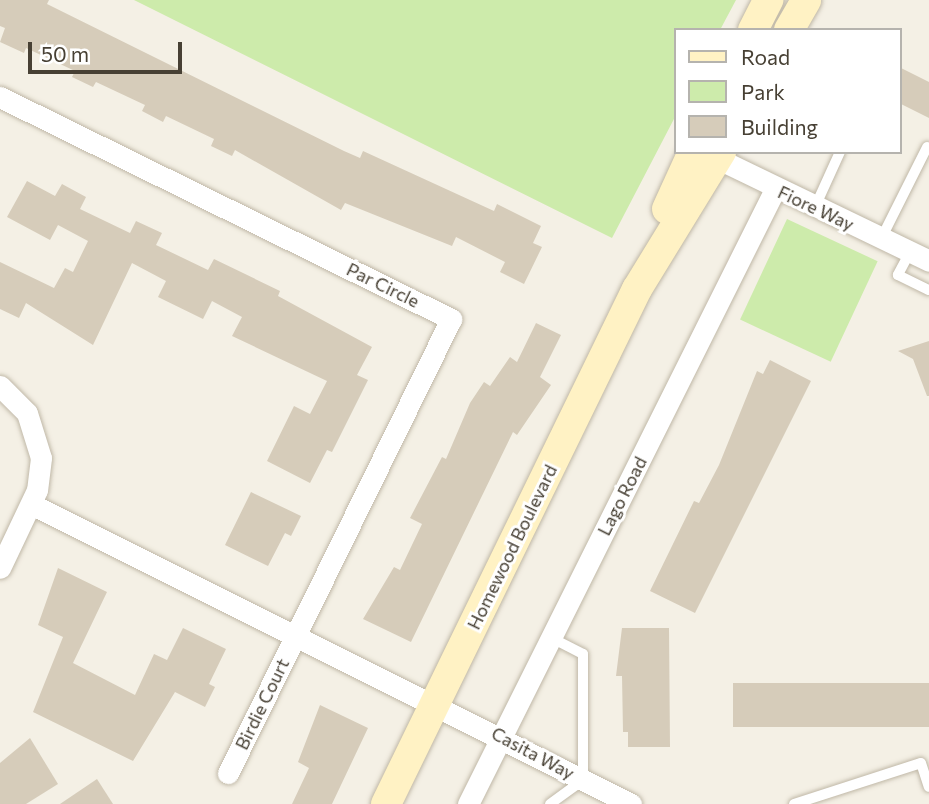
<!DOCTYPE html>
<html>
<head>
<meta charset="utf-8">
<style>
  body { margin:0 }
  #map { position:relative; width:929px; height:804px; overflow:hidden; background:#f4f0e5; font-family:Commissioner,sans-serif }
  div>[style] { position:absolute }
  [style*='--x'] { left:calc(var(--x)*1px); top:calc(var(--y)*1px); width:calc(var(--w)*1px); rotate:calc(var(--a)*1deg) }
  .green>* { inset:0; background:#cdebab; transform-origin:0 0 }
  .building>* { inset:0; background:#d6ccba; transform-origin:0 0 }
  .roads { filter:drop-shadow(0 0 2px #c0b8a7) drop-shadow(0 0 2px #c0b8a7) }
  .lane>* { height:10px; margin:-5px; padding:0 5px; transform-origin:5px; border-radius:5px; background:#fff }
  .street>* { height:21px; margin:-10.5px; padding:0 10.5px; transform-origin:10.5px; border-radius:10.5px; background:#fff }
  .secondary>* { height:30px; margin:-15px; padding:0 15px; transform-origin:15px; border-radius:15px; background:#fff2c4 }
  span { translate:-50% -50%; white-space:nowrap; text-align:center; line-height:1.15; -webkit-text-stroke:6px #fff; paint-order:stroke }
  .street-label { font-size:18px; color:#474034 }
  .legend { position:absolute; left:674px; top:28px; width:228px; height:126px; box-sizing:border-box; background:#fff; border:2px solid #b5b3ae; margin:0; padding:9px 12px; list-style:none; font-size:21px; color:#474034 }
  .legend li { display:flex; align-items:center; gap:14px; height:35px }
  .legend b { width:35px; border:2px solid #b5b3ae }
  .scale { position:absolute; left:28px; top:42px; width:154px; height:32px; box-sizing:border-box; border:4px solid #474034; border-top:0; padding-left:9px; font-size:21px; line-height:24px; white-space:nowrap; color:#474034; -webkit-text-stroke:5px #fff; paint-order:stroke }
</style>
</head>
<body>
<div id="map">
  <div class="green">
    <i style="clip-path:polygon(134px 0,736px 0,720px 30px,675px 30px,675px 117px,612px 238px)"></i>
    <i style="left:787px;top:219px;width:100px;height:111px;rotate:25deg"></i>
  </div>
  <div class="building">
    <i style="clip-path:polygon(0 0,49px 0,47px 4px,344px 151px,360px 158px,363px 151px,494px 211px,497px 204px,541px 226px,533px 243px,542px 247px,524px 284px,500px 272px,505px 262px,456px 237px,452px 246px,345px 203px,341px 210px,235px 150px,232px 156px,211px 146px,214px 139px,166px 116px,163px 122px,142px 111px,145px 105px,96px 82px,93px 87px,72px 77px,75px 71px,26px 48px,24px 53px,0 42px,5px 28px,0 26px)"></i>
    <i style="clip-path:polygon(899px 67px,929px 82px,929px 118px,899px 103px)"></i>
    <i style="clip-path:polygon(27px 181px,55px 196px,62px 184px,86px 197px,80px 209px,130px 233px,136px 221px,162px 233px,156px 245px,208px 270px,214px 259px,280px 291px,278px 296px,372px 347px,357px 375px,368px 380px,332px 452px,327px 450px,310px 483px,267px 461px,294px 406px,310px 414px,327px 381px,232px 336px,242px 317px,212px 301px,203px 319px,158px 297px,166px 281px,132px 263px,93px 345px,26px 303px,19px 318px,0 309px,0 262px,54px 288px,65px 268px,73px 272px,88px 241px,58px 225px,50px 240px,7px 217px)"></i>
    <i style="clip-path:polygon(536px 323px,561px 335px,540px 377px,551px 385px,517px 435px,513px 432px,411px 642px,363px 619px,394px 567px,400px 570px,422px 524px,410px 518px,442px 457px,446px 459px,470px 403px,484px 382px,490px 386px,510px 357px,517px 362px)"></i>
    <i style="clip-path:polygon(929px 341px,929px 396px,927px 396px,913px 359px,898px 351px)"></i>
    <i style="clip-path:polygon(770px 360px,811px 381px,695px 613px,650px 591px,694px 501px,699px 503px,719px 465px,757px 371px,763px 374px)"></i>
    <i style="clip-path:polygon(251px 492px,301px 516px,291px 536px,285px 533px,268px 566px,225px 545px)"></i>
    <i style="clip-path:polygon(58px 568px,107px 592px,73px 663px,135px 695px,154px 654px,167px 660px,183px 628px,226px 649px,209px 684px,215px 687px,205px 707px,175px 692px,133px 761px,33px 712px,63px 637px,38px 625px)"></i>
    <i style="clip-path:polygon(622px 628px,669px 628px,670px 747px,628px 747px,628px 732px,623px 732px,622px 676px,616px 676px)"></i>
    <i style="left:929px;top:683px;width:44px;height:196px;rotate:90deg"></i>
    <i style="clip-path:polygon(320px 705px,368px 728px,332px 804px,292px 804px,309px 768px,298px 762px)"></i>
    <i style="clip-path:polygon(30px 738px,58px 784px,26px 804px,0 804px,0 763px)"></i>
    <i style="clip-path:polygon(97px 779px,113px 804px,60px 804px)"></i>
  </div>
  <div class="roads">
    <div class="lane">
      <i style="--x:815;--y:207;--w:60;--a:-65.6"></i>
      <i style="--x:881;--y:239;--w:103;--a:-63.4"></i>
      <i style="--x:910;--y:252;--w:26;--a:118"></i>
      <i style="--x:898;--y:275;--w:34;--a:26"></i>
      <i style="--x:550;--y:804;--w:41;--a:-36"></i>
      <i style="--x:583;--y:780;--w:126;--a:-90"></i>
      <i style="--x:583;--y:654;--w:36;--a:-153"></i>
      <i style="--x:794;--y:804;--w:133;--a:-17.9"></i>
      <i style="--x:921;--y:763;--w:25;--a:72"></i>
    </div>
    <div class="street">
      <i style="--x:0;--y:97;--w:503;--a:26.21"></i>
      <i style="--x:451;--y:319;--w:506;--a:116.16"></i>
      <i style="--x:704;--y:152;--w:250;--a:25.8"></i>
      <i style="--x:0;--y:386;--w:38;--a:45"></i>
      <i style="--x:27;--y:413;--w:47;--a:72.7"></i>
      <i style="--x:41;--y:458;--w:32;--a:97"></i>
      <i style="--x:37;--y:490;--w:86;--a:115.4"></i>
      <i style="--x:31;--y:504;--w:671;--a:26.57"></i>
      <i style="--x:468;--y:804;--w:687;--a:-63.47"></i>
    </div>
    <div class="secondary">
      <i style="--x:753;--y:30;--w:34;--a:-63"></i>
      <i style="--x:789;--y:30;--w:34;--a:-60"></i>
      <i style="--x:667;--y:209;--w:63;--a:-65.5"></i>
      <i style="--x:386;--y:804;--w:573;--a:-64.02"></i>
      <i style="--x:637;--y:289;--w:161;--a:-58.5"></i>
    </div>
  </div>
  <div class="street-label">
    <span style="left:816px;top:208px;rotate:25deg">Fiore Way</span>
    <span style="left:383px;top:285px;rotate:26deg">Par Circle</span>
    <span style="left:622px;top:496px;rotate:-63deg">Lago Road</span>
    <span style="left:512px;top:547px;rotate:-64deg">Homewood Boulevard</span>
    <span style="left:262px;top:704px;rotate:-64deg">Birdie Court</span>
    <span style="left:533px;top:753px;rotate:28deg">Casita Way</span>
  </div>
  <ul class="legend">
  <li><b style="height:9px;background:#fff2c4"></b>Road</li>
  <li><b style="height:19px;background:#cdebab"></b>Park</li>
  <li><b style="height:19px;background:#d6ccba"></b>Building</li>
  </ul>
  <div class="scale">50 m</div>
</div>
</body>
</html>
